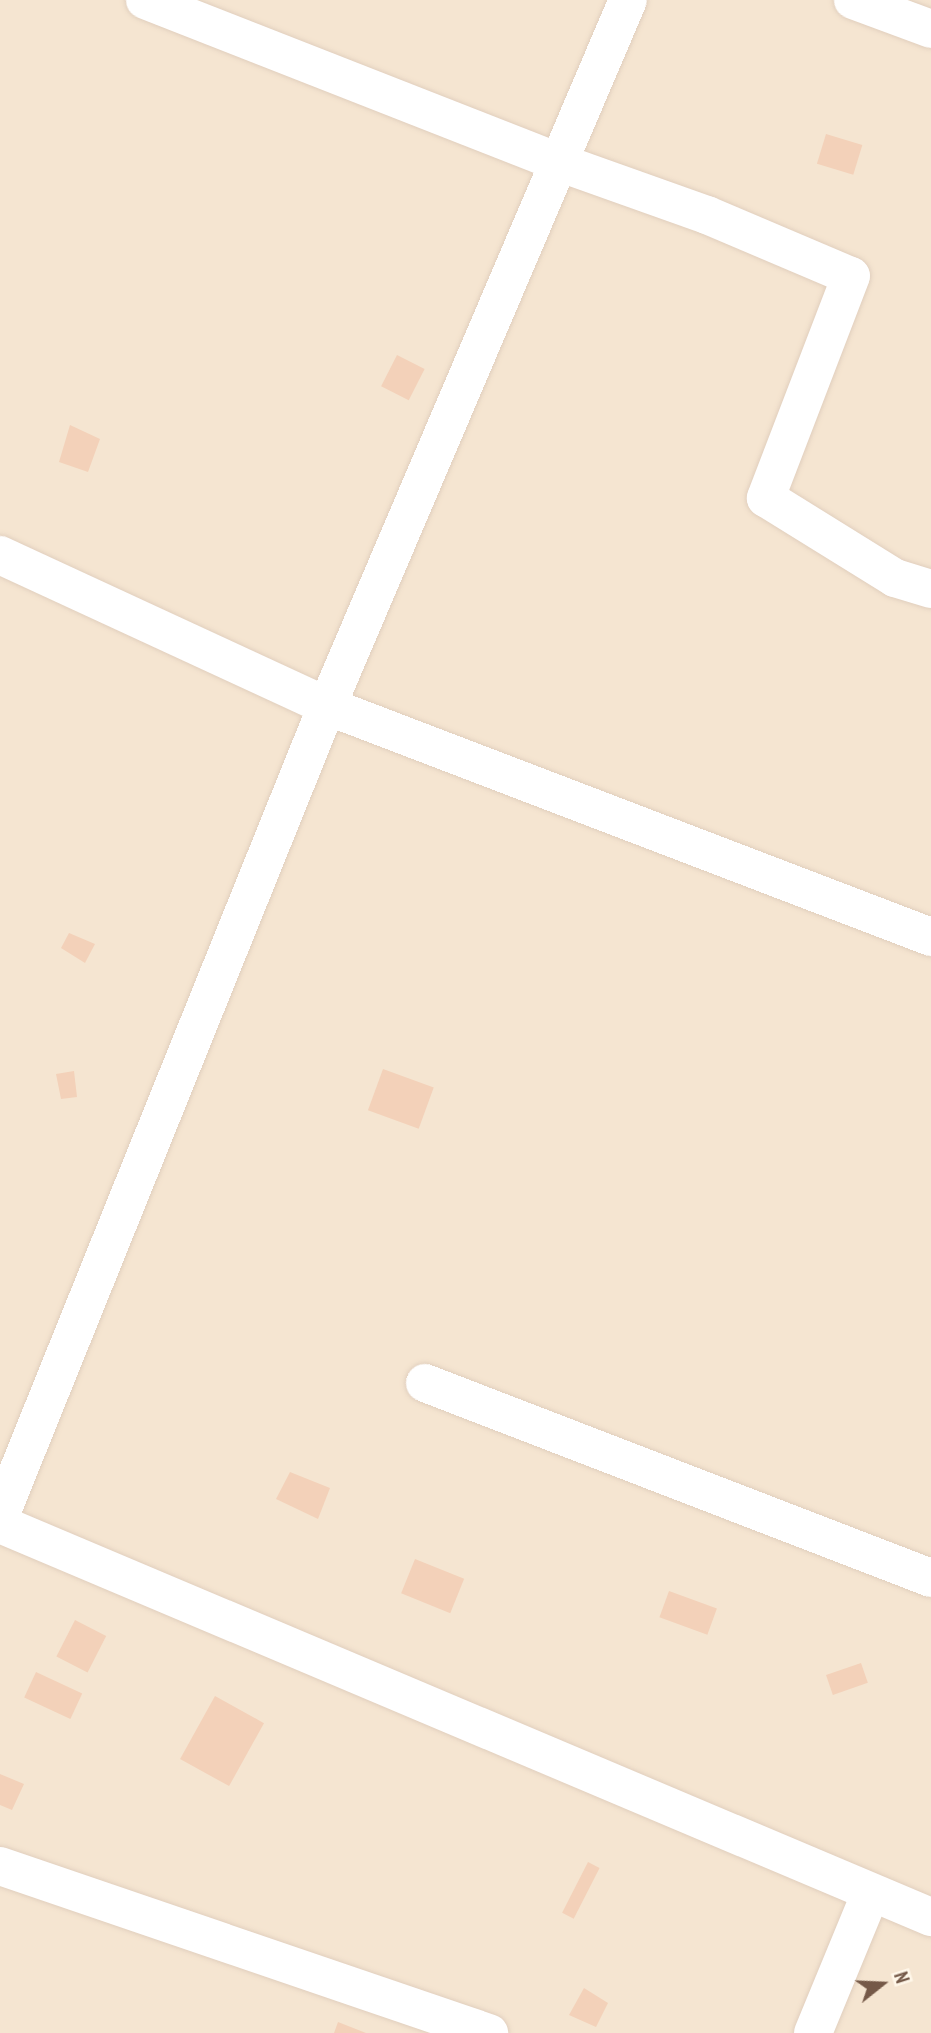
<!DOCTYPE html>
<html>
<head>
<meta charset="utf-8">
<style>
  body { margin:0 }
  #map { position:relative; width:931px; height:2033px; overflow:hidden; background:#fdf3e2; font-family:"PT Sans Narrow",sans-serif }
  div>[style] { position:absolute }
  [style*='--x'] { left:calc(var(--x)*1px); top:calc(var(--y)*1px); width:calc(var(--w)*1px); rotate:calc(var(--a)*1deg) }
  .residential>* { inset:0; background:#f5e5d1; transform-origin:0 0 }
  .building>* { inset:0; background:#f3d1b9; transform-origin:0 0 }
  .roads { filter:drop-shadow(0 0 2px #e1cfbe) drop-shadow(0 0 2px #e1cfbe) }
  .minor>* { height:38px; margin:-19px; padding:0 19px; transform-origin:19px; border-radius:19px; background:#fff }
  span { translate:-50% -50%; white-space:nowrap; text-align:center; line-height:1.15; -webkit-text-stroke:5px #fff7e9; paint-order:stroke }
  .north { position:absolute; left:847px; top:1949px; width:70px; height:70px; -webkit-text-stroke:5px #fff7e9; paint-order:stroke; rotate:72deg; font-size:19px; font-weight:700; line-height:28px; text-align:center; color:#755948 }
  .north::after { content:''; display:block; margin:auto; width:24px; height:32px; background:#755948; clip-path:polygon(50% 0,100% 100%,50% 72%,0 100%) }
</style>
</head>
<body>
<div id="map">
  <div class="residential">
    <i style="left:0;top:0;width:931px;height:2033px"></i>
  </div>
  <div class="building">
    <i style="left:826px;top:134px;width:38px;height:31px;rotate:17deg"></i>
    <i style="left:397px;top:355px;width:31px;height:35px;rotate:27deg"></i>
    <i style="clip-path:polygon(70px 425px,100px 439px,88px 472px,59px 462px)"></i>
    <i style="clip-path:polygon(69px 933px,95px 944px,85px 963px,61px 948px)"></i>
    <i style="left:383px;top:1069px;width:54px;height:44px;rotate:20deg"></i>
    <i style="clip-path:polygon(74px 1071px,77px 1097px,61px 1099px,56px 1074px)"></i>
    <i style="clip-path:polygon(290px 1472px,330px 1488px,318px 1519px,276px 1499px)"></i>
    <i style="left:415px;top:1559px;width:53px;height:37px;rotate:22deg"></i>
    <i style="left:669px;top:1591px;width:51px;height:28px;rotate:20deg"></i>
    <i style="left:75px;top:1620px;width:35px;height:41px;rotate:27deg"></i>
    <i style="left:861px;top:1663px;width:21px;height:37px;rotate:71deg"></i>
    <i style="left:36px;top:1672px;width:51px;height:28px;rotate:25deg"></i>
    <i style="left:215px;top:1696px;width:56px;height:72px;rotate:29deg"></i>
    <i style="clip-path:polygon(0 1774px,24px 1784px,12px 1810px,0 1805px)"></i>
    <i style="left:588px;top:1862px;width:13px;height:57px;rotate:27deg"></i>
    <i style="clip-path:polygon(584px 1988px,608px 2003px,596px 2027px,569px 2015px)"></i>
    <i style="clip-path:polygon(338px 2022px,366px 2033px,334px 2033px)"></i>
  </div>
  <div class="roads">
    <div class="minor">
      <i style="--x:145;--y:0;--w:444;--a:21.4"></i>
      <i style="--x:558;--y:162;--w:158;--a:19.6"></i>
      <i style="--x:707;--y:215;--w:156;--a:23"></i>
      <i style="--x:851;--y:276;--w:238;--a:111"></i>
      <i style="--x:766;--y:498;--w:152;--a:31.8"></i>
      <i style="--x:895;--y:578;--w:38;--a:17"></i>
      <i style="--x:853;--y:0;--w:83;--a:20.4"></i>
      <i style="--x:0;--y:555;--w:360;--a:24.8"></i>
      <i style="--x:327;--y:706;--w:647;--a:20.93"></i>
      <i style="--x:425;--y:1383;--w:542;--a:21.08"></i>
      <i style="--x:0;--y:1516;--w:874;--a:-68.02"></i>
      <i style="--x:327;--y:706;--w:767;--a:-66.91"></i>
      <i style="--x:0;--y:1524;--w:1011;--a:22.89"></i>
      <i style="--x:0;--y:1866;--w:517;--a:18.86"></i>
      <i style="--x:813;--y:2033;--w:152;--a:-67.6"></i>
    </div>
  </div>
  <div class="north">N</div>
</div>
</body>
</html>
